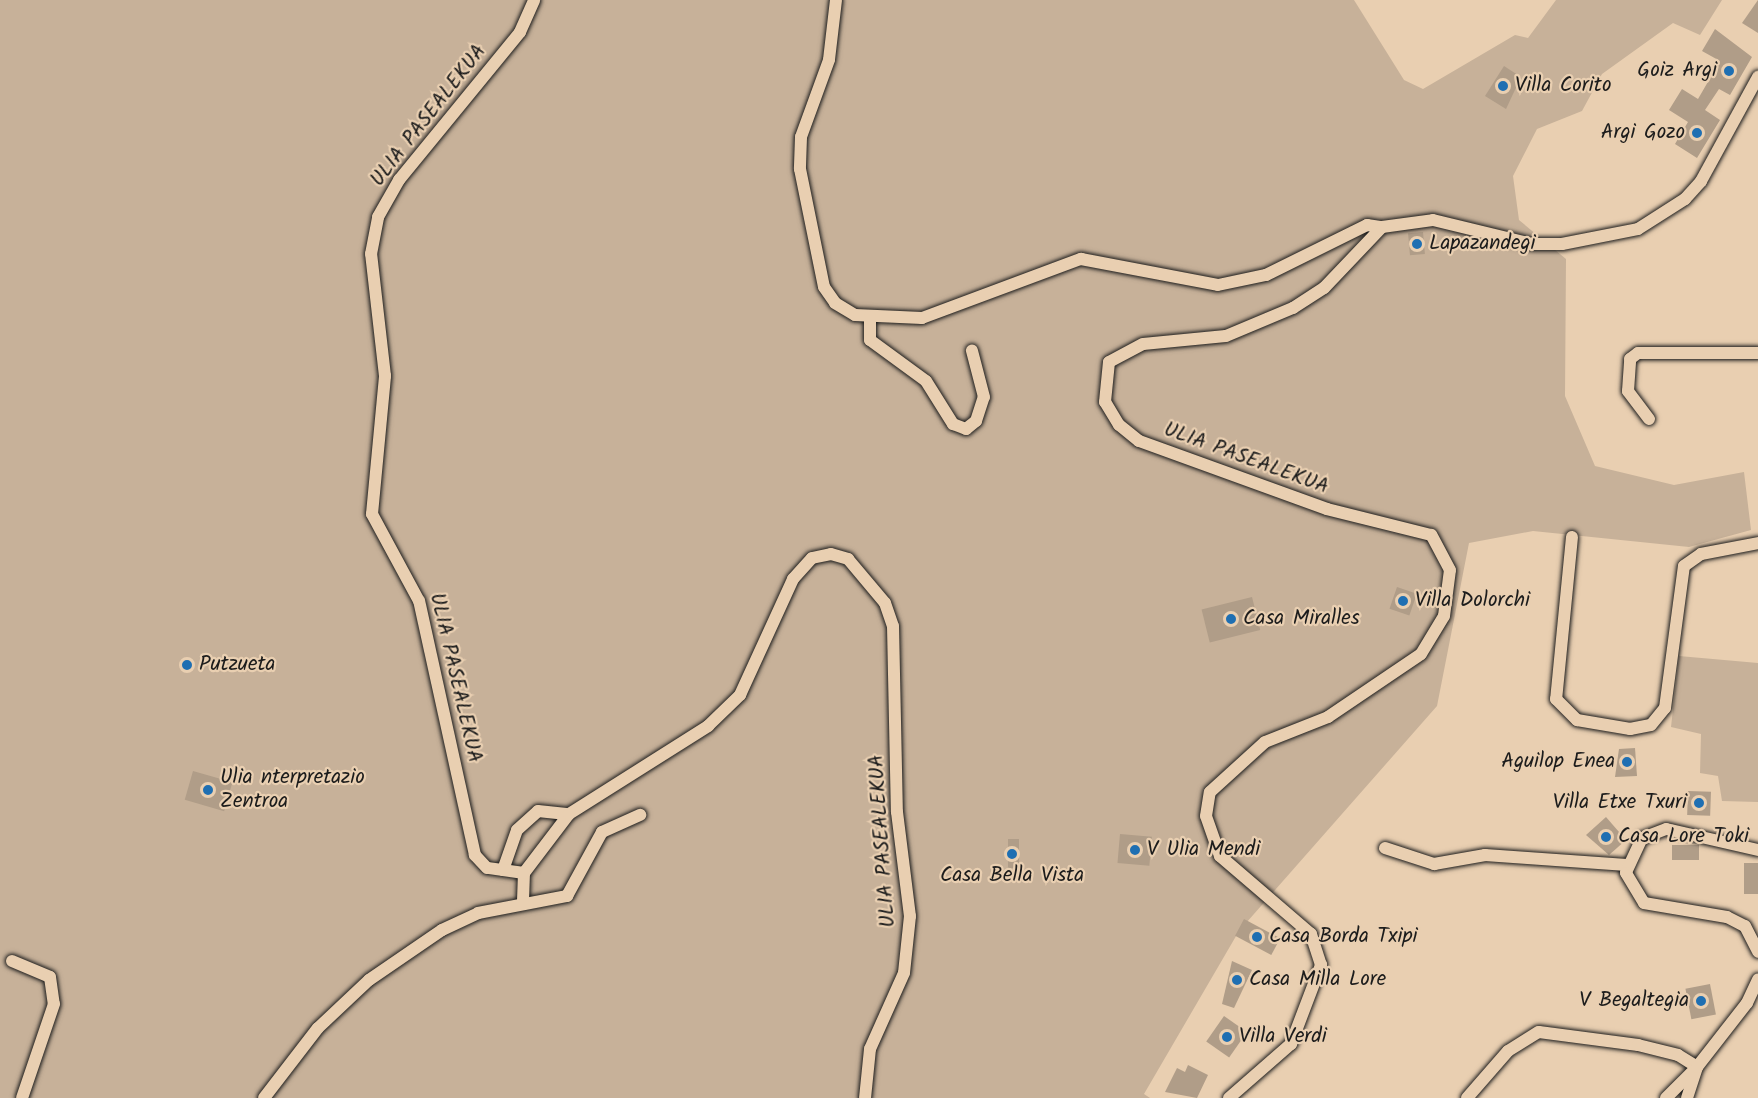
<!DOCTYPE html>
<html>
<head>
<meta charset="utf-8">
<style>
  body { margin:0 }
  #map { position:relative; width:1758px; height:1098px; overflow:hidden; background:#e9cfb1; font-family:Kalam,sans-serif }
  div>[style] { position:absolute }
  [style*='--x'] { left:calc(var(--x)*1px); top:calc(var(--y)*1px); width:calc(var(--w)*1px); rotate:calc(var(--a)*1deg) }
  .green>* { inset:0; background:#c7b199 }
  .building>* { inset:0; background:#b09d88; transform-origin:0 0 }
  .roads { filter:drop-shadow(0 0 2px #1c1c1c) drop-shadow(0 0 2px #1c1c1c) }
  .minor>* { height:12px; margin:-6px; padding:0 6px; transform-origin:6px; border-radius:6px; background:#e9cfb1 }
  .dots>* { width:16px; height:16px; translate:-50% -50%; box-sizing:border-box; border:3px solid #e9cfb1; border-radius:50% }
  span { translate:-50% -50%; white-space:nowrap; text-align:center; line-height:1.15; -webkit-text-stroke:4.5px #e9cfb1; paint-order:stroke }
  .poi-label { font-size:21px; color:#1c1c1c }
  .right { translate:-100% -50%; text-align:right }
  .left { translate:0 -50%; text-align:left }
  .street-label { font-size:21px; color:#1c1c1c }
</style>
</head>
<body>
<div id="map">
  <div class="green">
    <i style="clip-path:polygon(0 0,1354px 0,1404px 80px,1423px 89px,1515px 35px,1528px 38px,1556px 0,1722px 0,1700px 35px,1673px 23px,1602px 74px,1582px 111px,1537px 129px,1513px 176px,1519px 220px,1566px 259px,1565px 396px,1595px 466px,1674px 485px,1744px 472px,1751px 530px,1689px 547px,1533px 531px,1469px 543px,1437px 706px,1239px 931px,1144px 1094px,1150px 1098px,0 1098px)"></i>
    <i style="clip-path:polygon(1679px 656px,1758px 663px,1758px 802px,1722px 801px,1718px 776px,1700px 773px,1701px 734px,1671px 727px)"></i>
  </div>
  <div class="building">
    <i style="clip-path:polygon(1758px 0,1758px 33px,1742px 23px)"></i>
    <i style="clip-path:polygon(1715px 29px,1752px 57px,1730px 95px,1719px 89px,1705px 110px,1720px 120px,1697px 158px,1675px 144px,1688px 122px,1669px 110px,1682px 89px,1698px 99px,1720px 61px,1702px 51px)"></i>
    <i style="clip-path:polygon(1504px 66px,1521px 77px,1506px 109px,1485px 96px)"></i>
    <i style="left:1423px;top:232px;width:22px;height:15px;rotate:85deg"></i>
    <i style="left:1397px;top:587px;width:21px;height:23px;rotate:19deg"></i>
    <i style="left:1252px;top:597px;width:34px;height:52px;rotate:76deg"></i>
    <i style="clip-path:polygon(1635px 748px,1637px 776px,1615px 777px,1619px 749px)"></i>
    <i style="left:193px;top:771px;width:41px;height:30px;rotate:16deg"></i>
    <i style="left:1688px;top:791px;width:23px;height:24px;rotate:2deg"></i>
    <i style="clip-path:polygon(1606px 817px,1626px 840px,1609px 855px,1586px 835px)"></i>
    <i style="left:1120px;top:834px;width:32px;height:29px;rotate:5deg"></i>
    <i style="left:1008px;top:839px;width:11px;height:29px"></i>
    <i style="left:1672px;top:845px;width:27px;height:15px"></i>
    <i style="left:1744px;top:863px;width:14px;height:31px"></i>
    <i style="left:1244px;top:919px;width:41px;height:19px;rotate:28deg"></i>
    <i style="clip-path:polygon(1232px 961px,1252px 970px,1234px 1008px,1222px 1004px)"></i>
    <i style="left:1710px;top:984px;width:31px;height:25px;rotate:79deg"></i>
    <i style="left:1224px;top:1016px;width:28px;height:31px;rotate:35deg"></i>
    <i style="clip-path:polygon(1188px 1065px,1208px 1075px,1197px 1098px,1165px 1092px,1177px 1068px,1185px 1072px)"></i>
  </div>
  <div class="roads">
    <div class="minor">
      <i style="--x:836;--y:0;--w:60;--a:96.7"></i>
      <i style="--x:829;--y:60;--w:82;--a:110"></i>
      <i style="--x:801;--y:137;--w:32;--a:92"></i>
      <i style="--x:800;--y:169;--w:120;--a:78.5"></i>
      <i style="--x:824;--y:287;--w:19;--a:55"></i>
      <i style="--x:835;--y:303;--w:23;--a:31"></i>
      <i style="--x:855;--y:315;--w:67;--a:2.6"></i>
      <i style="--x:922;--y:318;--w:170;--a:-20.4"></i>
      <i style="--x:1081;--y:259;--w:139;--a:10.7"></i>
      <i style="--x:1218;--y:285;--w:49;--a:-11.8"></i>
      <i style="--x:1266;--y:275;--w:113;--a:-26.3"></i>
      <i style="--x:1367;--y:225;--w:15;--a:8"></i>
      <i style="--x:870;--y:317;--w:23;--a:90"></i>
      <i style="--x:870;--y:340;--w:69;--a:36.2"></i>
      <i style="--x:926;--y:381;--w:51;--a:57.9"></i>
      <i style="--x:953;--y:424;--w:14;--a:21"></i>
      <i style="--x:966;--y:429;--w:13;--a:-39"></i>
      <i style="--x:976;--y:421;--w:25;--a:-72"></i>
      <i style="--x:984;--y:397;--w:48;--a:-104.6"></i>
      <i style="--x:1649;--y:419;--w:35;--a:-127"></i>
      <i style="--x:1628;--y:391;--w:32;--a:-86"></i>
      <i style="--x:1630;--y:359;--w:10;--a:-37"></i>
      <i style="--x:1638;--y:353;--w:120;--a:0"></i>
      <i style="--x:1572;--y:537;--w:163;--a:95.6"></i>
      <i style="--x:1556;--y:699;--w:30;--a:45"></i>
      <i style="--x:1577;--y:720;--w:54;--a:9.6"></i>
      <i style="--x:1630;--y:729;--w:21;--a:-11"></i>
      <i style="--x:1651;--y:725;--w:22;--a:-51"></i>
      <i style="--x:1665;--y:708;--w:143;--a:-82.4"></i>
      <i style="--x:1684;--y:566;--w:21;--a:-35"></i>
      <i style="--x:1701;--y:554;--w:58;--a:-10.9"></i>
      <i style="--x:1385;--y:848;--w:52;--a:18.1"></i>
      <i style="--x:1434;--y:864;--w:52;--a:-10"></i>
      <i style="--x:1485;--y:855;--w:142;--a:4"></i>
      <i style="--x:1758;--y:850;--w:94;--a:-167.1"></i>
      <i style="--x:1666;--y:829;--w:26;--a:159"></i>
      <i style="--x:1642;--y:838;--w:38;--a:115"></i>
      <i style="--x:1626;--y:873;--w:35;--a:59"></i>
      <i style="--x:1644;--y:903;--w:84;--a:9.6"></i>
      <i style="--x:1727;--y:917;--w:20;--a:27"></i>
      <i style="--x:1745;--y:926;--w:29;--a:63"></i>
      <i style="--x:503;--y:870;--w:42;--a:-70.7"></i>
      <i style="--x:517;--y:830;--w:28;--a:-42"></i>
      <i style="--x:538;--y:811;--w:31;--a:6"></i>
      <i style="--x:524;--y:873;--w:37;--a:-172"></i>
      <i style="--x:487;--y:868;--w:18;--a:-133"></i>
      <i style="--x:475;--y:855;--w:260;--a:-102.4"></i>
      <i style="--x:419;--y:601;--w:99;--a:-118.4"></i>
      <i style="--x:372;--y:514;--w:139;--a:-84.6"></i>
      <i style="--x:385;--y:376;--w:123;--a:-96.5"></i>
      <i style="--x:371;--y:254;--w:38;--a:-79"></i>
      <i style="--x:378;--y:217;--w:43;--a:-60.4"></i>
      <i style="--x:399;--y:180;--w:191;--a:-50.7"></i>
      <i style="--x:520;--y:32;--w:35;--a:-66"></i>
      <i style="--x:523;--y:901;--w:28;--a:-88"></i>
      <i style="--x:524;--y:873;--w:74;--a:-52.7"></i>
      <i style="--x:569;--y:814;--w:165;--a:-32.3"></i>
      <i style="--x:708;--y:726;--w:45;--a:-44.1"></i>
      <i style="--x:740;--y:695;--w:128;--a:-65.4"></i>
      <i style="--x:793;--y:579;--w:28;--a:-48"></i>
      <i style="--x:812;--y:558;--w:19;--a:-12"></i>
      <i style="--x:831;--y:554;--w:18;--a:16"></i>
      <i style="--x:848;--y:559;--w:57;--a:49.9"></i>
      <i style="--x:885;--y:603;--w:24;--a:71"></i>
      <i style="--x:893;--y:626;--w:186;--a:88.8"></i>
      <i style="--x:897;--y:812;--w:105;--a:82.9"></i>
      <i style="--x:910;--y:916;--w:57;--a:96"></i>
      <i style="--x:904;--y:973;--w:83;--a:114.1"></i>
      <i style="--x:870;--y:1049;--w:49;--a:95.8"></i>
      <i style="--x:12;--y:961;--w:41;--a:22.8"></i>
      <i style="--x:50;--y:977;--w:27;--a:82"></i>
      <i style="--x:54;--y:1004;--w:99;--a:108.8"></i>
      <i style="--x:264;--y:1098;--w:88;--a:-52.4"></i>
      <i style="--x:318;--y:1028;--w:70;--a:-43.3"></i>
      <i style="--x:369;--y:980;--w:88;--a:-34.4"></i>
      <i style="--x:442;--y:930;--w:40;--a:-25"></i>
      <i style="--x:478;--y:913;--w:91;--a:-10.8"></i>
      <i style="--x:567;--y:896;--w:73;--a:-61.3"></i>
      <i style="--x:602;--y:832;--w:42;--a:-24.1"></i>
      <i style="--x:1229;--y:1098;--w:82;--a:-41.1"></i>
      <i style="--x:1291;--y:1044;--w:85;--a:-69.2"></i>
      <i style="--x:1321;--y:965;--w:33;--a:-108"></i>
      <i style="--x:1311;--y:934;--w:120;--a:-139.4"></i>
      <i style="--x:1220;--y:856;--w:42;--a:-109.3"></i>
      <i style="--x:1206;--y:816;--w:24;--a:-81"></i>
      <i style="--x:1210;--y:792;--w:74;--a:-42.3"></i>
      <i style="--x:1265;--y:742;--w:68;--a:-21.6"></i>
      <i style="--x:1328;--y:717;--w:112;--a:-34.1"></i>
      <i style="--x:1421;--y:654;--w:44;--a:-58.8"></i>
      <i style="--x:1444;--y:616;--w:46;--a:-82.6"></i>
      <i style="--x:1450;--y:570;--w:40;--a:-118"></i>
      <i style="--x:1431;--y:535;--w:107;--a:-166"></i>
      <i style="--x:1327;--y:509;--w:200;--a:-160.1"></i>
      <i style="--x:1139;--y:441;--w:26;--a:-141"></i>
      <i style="--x:1119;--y:425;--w:27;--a:-121"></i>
      <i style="--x:1105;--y:402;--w:40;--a:-84.3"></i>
      <i style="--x:1109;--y:362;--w:38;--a:-28"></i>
      <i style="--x:1143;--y:344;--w:83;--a:-5.5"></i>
      <i style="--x:1226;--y:336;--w:73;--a:-22.7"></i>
      <i style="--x:1293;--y:308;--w:37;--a:-33"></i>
      <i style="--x:1324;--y:288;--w:84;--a:-46.4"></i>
      <i style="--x:1382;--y:227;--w:51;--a:-7.8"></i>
      <i style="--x:1433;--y:220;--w:102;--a:13.6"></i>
      <i style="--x:1532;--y:244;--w:30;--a:0"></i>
      <i style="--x:1562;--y:244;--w:77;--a:-11.2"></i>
      <i style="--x:1638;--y:229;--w:56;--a:-32.6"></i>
      <i style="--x:1685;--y:199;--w:24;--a:-48"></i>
      <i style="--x:1701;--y:181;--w:119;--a:-61.3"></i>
      <i style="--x:1467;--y:1098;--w:62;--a:-48.9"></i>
      <i style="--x:1508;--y:1051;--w:36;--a:-32"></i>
      <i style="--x:1539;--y:1032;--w:100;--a:7.5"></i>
      <i style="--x:1638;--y:1045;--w:41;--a:14"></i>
      <i style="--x:1678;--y:1055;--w:22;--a:32"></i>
      <i style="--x:1666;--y:1098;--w:44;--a:-45"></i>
      <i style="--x:1687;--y:1098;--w:33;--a:-72"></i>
      <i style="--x:1697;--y:1067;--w:81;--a:-52"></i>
      <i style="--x:1747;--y:1003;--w:26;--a:-65"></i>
    </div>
  </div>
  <div class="dots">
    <i style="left:1729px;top:71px;background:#1f6fb2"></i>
    <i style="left:1503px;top:86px;background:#1f6fb2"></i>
    <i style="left:1697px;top:133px;background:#1f6fb2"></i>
    <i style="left:1417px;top:244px;background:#1f6fb2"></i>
    <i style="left:1403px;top:601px;background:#1f6fb2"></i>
    <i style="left:1231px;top:619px;background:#1f6fb2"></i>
    <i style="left:187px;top:665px;background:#1f6fb2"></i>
    <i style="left:1627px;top:762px;background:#1f6fb2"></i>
    <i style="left:208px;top:790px;background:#1f6fb2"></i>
    <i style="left:1699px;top:803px;background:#1f6fb2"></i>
    <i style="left:1606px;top:837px;background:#1f6fb2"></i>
    <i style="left:1135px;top:850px;background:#1f6fb2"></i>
    <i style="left:1012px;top:854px;background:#1f6fb2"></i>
    <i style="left:1257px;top:937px;background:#1f6fb2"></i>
    <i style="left:1237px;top:980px;background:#1f6fb2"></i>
    <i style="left:1701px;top:1001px;background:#1f6fb2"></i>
    <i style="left:1227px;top:1037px;background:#1f6fb2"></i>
  </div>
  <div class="poi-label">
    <span class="right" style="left:1717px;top:71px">Goiz Argi</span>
    <span class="left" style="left:1515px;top:86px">Villa Corito</span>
    <span class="right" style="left:1685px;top:133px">Argi Gozo</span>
    <span class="left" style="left:1429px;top:244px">Lapazandegi</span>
    <span class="left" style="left:1415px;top:601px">Villa Dolorchi</span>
    <span class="left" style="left:1243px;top:619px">Casa Miralles</span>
    <span class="left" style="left:199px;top:665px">Putzueta</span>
    <span class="right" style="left:1615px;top:762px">Aguilop Enea</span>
    <span class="left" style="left:220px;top:790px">Ulia nterpretazio<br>Zentroa</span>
    <span class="right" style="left:1687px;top:803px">Villa Etxe Txuri</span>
    <span class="left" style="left:1618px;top:837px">Casa Lore Toki</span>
    <span class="left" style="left:1147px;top:850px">V Ulia Mendi</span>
    <span style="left:1012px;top:876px">Casa Bella Vista</span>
    <span class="left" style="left:1269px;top:937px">Casa Borda Txipi</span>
    <span class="left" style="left:1249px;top:980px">Casa Milla Lore</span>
    <span class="right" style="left:1689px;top:1001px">V Begaltegia</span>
    <span class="left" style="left:1239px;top:1037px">Villa Verdi</span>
  </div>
  <div class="street-label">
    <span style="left:429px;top:116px;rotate:-52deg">ULIA PASEALEKUA</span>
    <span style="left:1246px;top:459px;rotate:20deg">ULIA PASEALEKUA</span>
    <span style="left:455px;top:678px;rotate:77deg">ULIA PASEALEKUA</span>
    <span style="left:883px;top:841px;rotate:-94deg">ULIA PASEALEKUA</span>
  </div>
</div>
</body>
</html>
